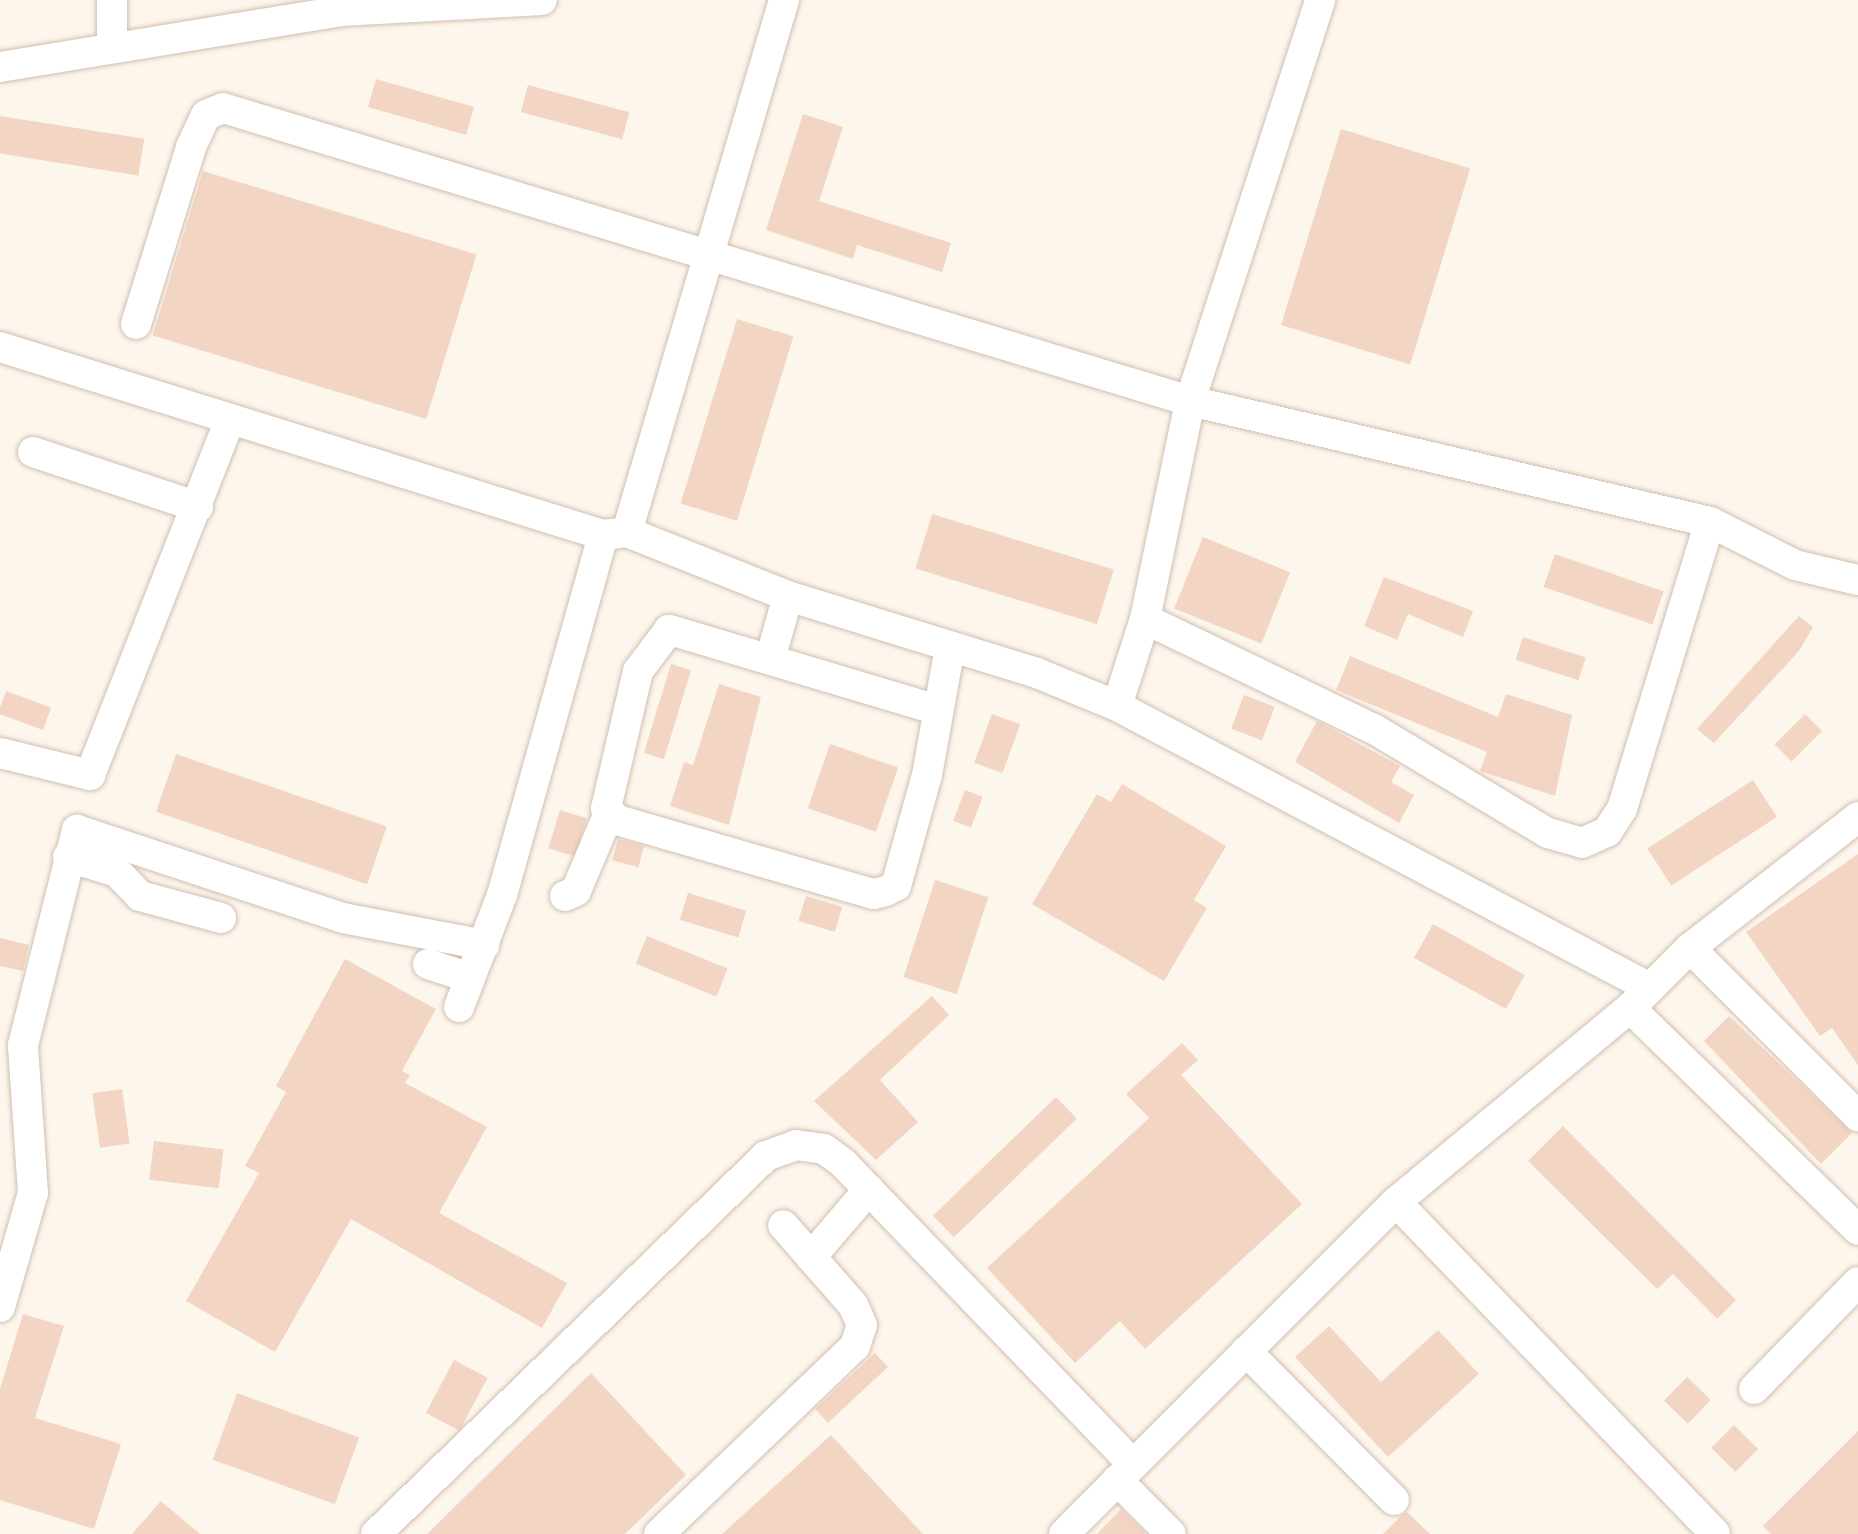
<!DOCTYPE html>
<html>
<head>
<meta charset="utf-8">
<style>
  body { margin:0 }
  #map { position:relative; width:1858px; height:1534px; overflow:hidden; background:#fdf6ec; font-family:Cabin,sans-serif }
  div>[style] { position:absolute }
  [style*='--x'] { left:calc(var(--x)*1px); top:calc(var(--y)*1px); width:calc(var(--w)*1px); rotate:calc(var(--a)*1deg) }
  .building>* { inset:0; background:#f3d5c3; transform-origin:0 0 }
  .roads { filter:drop-shadow(0 0 2px #d1beb0) drop-shadow(0 0 2px #d1beb0) }
  .minor>* { height:30px; margin:-15px; padding:0 15px; transform-origin:15px; border-radius:15px; background:#fff }
  span { translate:-50% -50%; white-space:nowrap; text-align:center; line-height:1.15; -webkit-text-stroke:6px #fffaf3; paint-order:stroke }
</style>
</head>
<body>
<div id="map">
  <div class="building">
    <i style="left:376px;top:79px;width:102px;height:29px;rotate:16deg"></i>
    <i style="left:528px;top:85px;width:105px;height:28px;rotate:15deg"></i>
    <i style="clip-path:polygon(803px 114px,843px 127px,819px 201px,951px 243px,942px 272px,857px 245px,853px 259px,766px 230px)"></i>
    <i style="left:0;top:116px;width:146px;height:37px;rotate:9deg"></i>
    <i style="left:1341px;top:129px;width:135px;height:205px;rotate:17deg"></i>
    <i style="left:203px;top:171px;width:286px;height:172px;rotate:17deg"></i>
    <i style="left:737px;top:319px;width:59px;height:193px;rotate:17deg"></i>
    <i style="left:932px;top:514px;width:190px;height:57px;rotate:17deg"></i>
    <i style="left:1203px;top:537px;width:94px;height:77px;rotate:22deg"></i>
    <i style="left:1555px;top:554px;width:115px;height:35px;rotate:19deg"></i>
    <i style="clip-path:polygon(1384px 577px,1473px 611px,1463px 637px,1408px 614px,1397px 640px,1364px 626px)"></i>
    <i style="clip-path:polygon(1799px 616px,1813px 627px,1799px 651px,1714px 743px,1697px 729px)"></i>
    <i style="left:1523px;top:637px;width:66px;height:24px;rotate:18deg"></i>
    <i style="clip-path:polygon(1350px 656px,1498px 717px,1506px 694px,1572px 715px,1555px 796px,1480px 771px,1487px 752px,1336px 690px)"></i>
    <i style="left:671px;top:664px;width:21px;height:93px;rotate:17deg"></i>
    <i style="clip-path:polygon(719px 684px,761px 697px,729px 825px,670px 806px,684px 762px,693px 765px)"></i>
    <i style="left:6px;top:691px;width:48px;height:24px;rotate:20deg"></i>
    <i style="left:1244px;top:695px;width:33px;height:36px;rotate:21deg"></i>
    <i style="left:992px;top:714px;width:30px;height:52px;rotate:20deg"></i>
    <i style="left:1805px;top:714px;width:24px;height:43px;rotate:45deg"></i>
    <i style="clip-path:polygon(1317px 721px,1400px 766px,1391px 782px,1414px 795px,1399px 823px,1295px 762px)"></i>
    <i style="left:830px;top:744px;width:72px;height:68px;rotate:19deg"></i>
    <i style="left:176px;top:754px;width:223px;height:61px;rotate:19deg"></i>
    <i style="left:1753px;top:780px;width:44px;height:126px;rotate:57deg"></i>
    <i style="clip-path:polygon(1122px 784px,1226px 846px,1194px 900px,1207px 908px,1164px 981px,1032px 904px,1097px 794px,1111px 802px)"></i>
    <i style="left:965px;top:790px;width:19px;height:33px;rotate:21deg"></i>
    <i style="left:560px;top:810px;width:28px;height:40px;rotate:17deg"></i>
    <i style="left:618px;top:839px;width:27px;height:22px;rotate:15deg"></i>
    <i style="clip-path:polygon(1858px 854px,1858px 1065px,1832px 1028px,1820px 1036px,1746px 932px)"></i>
    <i style="left:935px;top:880px;width:56px;height:102px;rotate:18deg"></i>
    <i style="left:688px;top:893px;width:61px;height:28px;rotate:17deg"></i>
    <i style="left:806px;top:896px;width:38px;height:26px;rotate:17deg"></i>
    <i style="left:1433px;top:924px;width:105px;height:39px;rotate:29deg"></i>
    <i style="left:647px;top:936px;width:87px;height:30px;rotate:22deg"></i>
    <i style="clip-path:polygon(0 938px,29px 945px,23px 971px,0 966px)"></i>
    <i style="clip-path:polygon(345px 959px,436px 1009px,402px 1071px,410px 1075px,405px 1083px,487px 1127px,439px 1213px,567px 1283px,542px 1328px,351px 1219px,275px 1352px,186px 1301px,259px 1173px,245px 1166px,286px 1092px,276px 1086px)"></i>
    <i style="clip-path:polygon(932px 996px,949px 1015px,880px 1080px,918px 1122px,876px 1160px,814px 1101px)"></i>
    <i style="clip-path:polygon(1729px 1016px,1852px 1133px,1821px 1164px,1704px 1041px)"></i>
    <i style="clip-path:polygon(1182px 1043px,1198px 1060px,1181px 1075px,1302px 1204px,1145px 1349px,1120px 1321px,1075px 1363px,987px 1268px,1149px 1118px,1126px 1094px)"></i>
    <i style="left:122px;top:1089px;width:55px;height:30px;rotate:82deg"></i>
    <i style="left:1056px;top:1097px;width:30px;height:171px;rotate:46deg"></i>
    <i style="clip-path:polygon(1563px 1126px,1736px 1300px,1717px 1319px,1673px 1274px,1657px 1289px,1528px 1161px)"></i>
    <i style="left:154px;top:1141px;width:70px;height:39px;rotate:7deg"></i>
    <i style="clip-path:polygon(23px 1314px,64px 1326px,35px 1418px,121px 1444px,94px 1529px,0 1500px,0 1389px)"></i>
    <i style="clip-path:polygon(1329px 1326px,1381px 1382px,1438px 1330px,1479px 1374px,1388px 1457px,1295px 1357px)"></i>
    <i style="left:875px;top:1353px;width:19px;height:82px;rotate:47deg"></i>
    <i style="left:454px;top:1360px;width:38px;height:60px;rotate:28deg"></i>
    <i style="clip-path:polygon(591px 1373px,686px 1475px,625px 1534px,427px 1534px)"></i>
    <i style="left:1687px;top:1377px;width:33px;height:33px;rotate:44deg"></i>
    <i style="left:237px;top:1393px;width:130px;height:71px;rotate:20deg"></i>
    <i style="left:1734px;top:1425px;width:34px;height:32px;rotate:45deg"></i>
    <i style="clip-path:polygon(1858px 1431px,1858px 1534px,1771px 1534px,1763px 1526px)"></i>
    <i style="clip-path:polygon(831px 1435px,923px 1534px,722px 1534px)"></i>
    <i style="clip-path:polygon(161px 1501px,200px 1534px,132px 1534px)"></i>
    <i style="clip-path:polygon(1121px 1509px,1146px 1534px,1097px 1534px)"></i>
    <i style="clip-path:polygon(1407px 1512px,1430px 1534px,1383px 1534px,1400px 1517px)"></i>
  </div>
  <div class="roads">
    <div class="minor">
      <i style="--x:112;--y:0;--w:45;--a:90"></i>
      <i style="--x:0;--y:67;--w:347;--a:-9.3"></i>
      <i style="--x:342;--y:11;--w:200;--a:-3.1"></i>
      <i style="--x:136;--y:324;--w:185;--a:-72.7"></i>
      <i style="--x:191;--y:147;--w:35;--a:-65"></i>
      <i style="--x:206;--y:115;--w:18;--a:-22"></i>
      <i style="--x:223;--y:108;--w:1010;--a:16.86"></i>
      <i style="--x:1190;--y:401;--w:534;--a:13.1"></i>
      <i style="--x:1710;--y:522;--w:95;--a:26.8"></i>
      <i style="--x:1795;--y:565;--w:65;--a:13.4"></i>
      <i style="--x:0;--y:347;--w:632;--a:17.32"></i>
      <i style="--x:603;--y:535;--w:24;--a:-7"></i>
      <i style="--x:627;--y:532;--w:173;--a:21.7"></i>
      <i style="--x:788;--y:596;--w:261;--a:17.2"></i>
      <i style="--x:1037;--y:673;--w:87;--a:22.4"></i>
      <i style="--x:1117;--y:706;--w:603;--a:27.88"></i>
      <i style="--x:33;--y:452;--w:174;--a:18.4"></i>
      <i style="--x:627;--y:532;--w:555;--a:-73.56"></i>
      <i style="--x:1145;--y:619;--w:254;--a:25.7"></i>
      <i style="--x:1374;--y:729;--w:203;--a:30.9"></i>
      <i style="--x:1548;--y:833;--w:35;--a:16"></i>
      <i style="--x:1582;--y:843;--w:27;--a:-24"></i>
      <i style="--x:1607;--y:832;--w:27;--a:-57"></i>
      <i style="--x:1622;--y:809;--w:300;--a:-73"></i>
      <i style="--x:771;--y:656;--w:62;--a:-74.2"></i>
      <i style="--x:1117;--y:706;--w:91;--a:-72.2"></i>
      <i style="--x:1145;--y:619;--w:223;--a:-78.3"></i>
      <i style="--x:1190;--y:401;--w:422;--a:-72"></i>
      <i style="--x:938;--y:710;--w:281;--a:-163.4"></i>
      <i style="--x:669;--y:630;--w:51;--a:127.1"></i>
      <i style="--x:638;--y:671;--w:141;--a:103.1"></i>
      <i style="--x:606;--y:808;--w:16;--a:47"></i>
      <i style="--x:617;--y:820;--w:267;--a:16.1"></i>
      <i style="--x:874;--y:894;--w:12;--a:-14"></i>
      <i style="--x:886;--y:891;--w:11;--a:-27"></i>
      <i style="--x:896;--y:886;--w:115;--a:-74.4"></i>
      <i style="--x:927;--y:775;--w:130;--a:-79.8"></i>
      <i style="--x:0;--y:753;--w:93;--a:13.7"></i>
      <i style="--x:90;--y:775;--w:378;--a:-68.5"></i>
      <i style="--x:68;--y:857;--w:51;--a:17"></i>
      <i style="--x:117;--y:872;--w:33;--a:46"></i>
      <i style="--x:140;--y:896;--w:84;--a:15.2"></i>
      <i style="--x:565;--y:896;--w:12;--a:-24"></i>
      <i style="--x:576;--y:891;--w:85;--a:-67.1"></i>
      <i style="--x:1690;--y:948;--w:238;--a:45"></i>
      <i style="--x:428;--y:964;--w:44;--a:18.4"></i>
      <i style="--x:459;--y:1007;--w:120;--a:-69"></i>
      <i style="--x:502;--y:895;--w:374;--a:-74.3"></i>
      <i style="--x:1630;--y:1008;--w:318;--a:44.2"></i>
      <i style="--x:1396;--y:1202;--w:460;--a:46.1"></i>
      <i style="--x:811;--y:1257;--w:89;--a:-49.5"></i>
      <i style="--x:0;--y:1307;--w:119;--a:-73.9"></i>
      <i style="--x:33;--y:1193;--w:148;--a:-93.9"></i>
      <i style="--x:23;--y:1045;--w:222;--a:-75.9"></i>
      <i style="--x:77;--y:830;--w:280;--a:18.3"></i>
      <i style="--x:343;--y:918;--w:144;--a:10.8"></i>
      <i style="--x:1246;--y:1351;--w:210;--a:45.2"></i>
      <i style="--x:1754;--y:1389;--w:149;--a:-45.8"></i>
      <i style="--x:1117;--y:1480;--w:76;--a:45"></i>
      <i style="--x:376;--y:1534;--w:543;--a:-44.1"></i>
      <i style="--x:766;--y:1156;--w:32;--a:-20"></i>
      <i style="--x:796;--y:1145;--w:28;--a:8"></i>
      <i style="--x:824;--y:1149;--w:24;--a:36"></i>
      <i style="--x:843;--y:1163;--w:418;--a:46.1"></i>
      <i style="--x:659;--y:1534;--w:272;--a:-43.8"></i>
      <i style="--x:855;--y:1346;--w:22;--a:-72"></i>
      <i style="--x:862;--y:1325;--w:22;--a:-114"></i>
      <i style="--x:853;--y:1305;--w:106;--a:-131.2"></i>
      <i style="--x:1064;--y:1534;--w:470;--a:-45"></i>
      <i style="--x:1396;--y:1202;--w:304;--a:-39.7"></i>
      <i style="--x:1630;--y:1008;--w:85;--a:-45"></i>
      <i style="--x:1690;--y:948;--w:213;--a:-37.9"></i>
    </div>
  </div>
</div>
</body>
</html>
